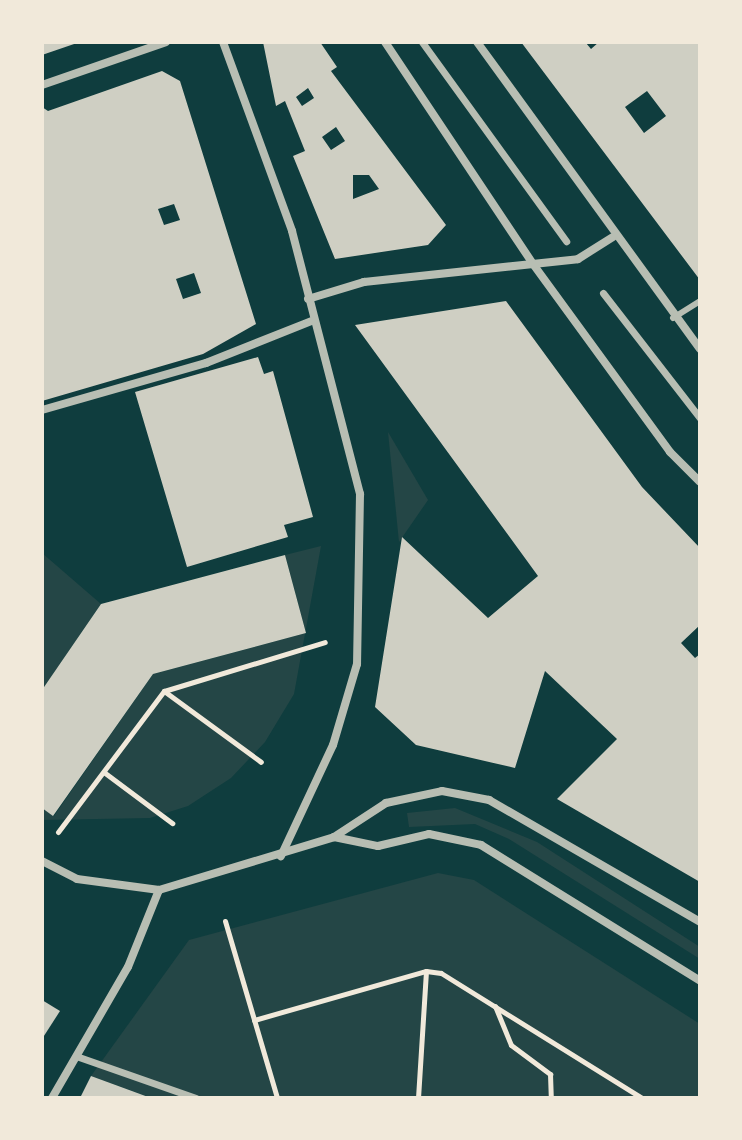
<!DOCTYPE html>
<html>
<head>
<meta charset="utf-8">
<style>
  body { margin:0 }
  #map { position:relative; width:742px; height:1140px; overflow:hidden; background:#0f3d3e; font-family:"Public Sans",sans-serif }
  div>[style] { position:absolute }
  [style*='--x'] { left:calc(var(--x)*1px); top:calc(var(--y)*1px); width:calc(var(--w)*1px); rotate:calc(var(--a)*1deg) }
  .green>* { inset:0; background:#244646 }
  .building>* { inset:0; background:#cfcfc3 }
  .path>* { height:5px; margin:-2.5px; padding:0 2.5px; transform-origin:2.5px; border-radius:2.5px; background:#f1e9da }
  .service>* { height:6px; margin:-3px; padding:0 3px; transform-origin:3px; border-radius:3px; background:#b8beb3 }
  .pedestrian>* { height:7px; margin:-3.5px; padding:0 3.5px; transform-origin:3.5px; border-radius:3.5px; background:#b8beb3 }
  .minor>* { height:8px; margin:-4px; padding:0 4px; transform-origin:4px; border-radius:4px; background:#b8beb3 }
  span { translate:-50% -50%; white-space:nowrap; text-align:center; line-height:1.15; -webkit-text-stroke:6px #f1e9da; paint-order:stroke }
  .frame { position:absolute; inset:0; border:44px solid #f1e9da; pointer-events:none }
</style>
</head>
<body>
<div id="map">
  <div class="green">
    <i style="clip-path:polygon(388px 432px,428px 500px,399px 542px)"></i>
    <i style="clip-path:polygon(321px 546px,294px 694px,265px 742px,231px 778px,188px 806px,150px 818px,42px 820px,42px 808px,54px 816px,153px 674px,306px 633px,285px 555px)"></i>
    <i style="clip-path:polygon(42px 553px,101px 604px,42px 691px)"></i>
    <i style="clip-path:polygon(455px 808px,537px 842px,700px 947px,700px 959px,509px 839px,475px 824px,409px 827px,407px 813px)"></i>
    <i style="clip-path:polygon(438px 873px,474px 880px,700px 1024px,700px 1098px,152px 1098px,91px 1076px,189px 940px)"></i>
  </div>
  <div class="building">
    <i style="clip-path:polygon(42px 42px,77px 42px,77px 43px,42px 55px)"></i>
    <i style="clip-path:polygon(evenodd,263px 42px,320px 42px,337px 67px,331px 71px,446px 225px,428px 245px,335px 259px,293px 156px,305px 151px,285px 101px,276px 106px,263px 42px,308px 88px,314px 98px,302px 106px,296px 97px,308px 88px,263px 42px,336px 127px,345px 141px,331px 150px,322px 137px,336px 127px,263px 42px,353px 175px,369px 175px,379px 189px,353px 199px,353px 175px)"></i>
    <i style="clip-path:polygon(evenodd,521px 42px,586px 43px,591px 49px,599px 42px,700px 42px,700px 280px,521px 42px,647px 91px,666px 116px,644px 133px,625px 107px,647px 91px)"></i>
    <i style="clip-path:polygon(evenodd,162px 71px,180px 81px,256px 324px,203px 354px,42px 401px,42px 107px,48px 111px,162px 71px,174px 204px,180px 220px,164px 225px,158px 209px,174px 204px,162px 71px,194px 273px,201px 293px,183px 299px,176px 279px,194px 273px)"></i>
    <i style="clip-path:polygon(506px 301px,642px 487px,700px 548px,700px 625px,681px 643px,695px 658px,700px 654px,700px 882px,557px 799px,617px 739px,545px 671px,515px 768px,416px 745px,375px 707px,402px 537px,488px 618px,538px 576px,355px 325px)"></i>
    <i style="clip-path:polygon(258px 357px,264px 374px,273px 371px,313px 517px,284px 525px,288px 537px,187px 567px,135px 392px)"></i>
    <i style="clip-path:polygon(285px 555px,306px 633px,153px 674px,53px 816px,42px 808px,42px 690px,101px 604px)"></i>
    <i style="clip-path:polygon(42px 1000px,60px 1011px,42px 1039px)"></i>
    <i style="clip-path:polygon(91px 1076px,151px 1098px,80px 1098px)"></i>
  </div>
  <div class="path">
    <i style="--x:164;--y:691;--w:120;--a:36.2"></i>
    <i style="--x:105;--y:773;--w:84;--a:36.7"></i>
    <i style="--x:58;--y:832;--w:176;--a:-53.1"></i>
    <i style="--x:164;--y:691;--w:168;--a:-16.9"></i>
    <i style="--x:225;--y:921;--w:184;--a:73.6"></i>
    <i style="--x:495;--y:1006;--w:42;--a:67.7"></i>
    <i style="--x:511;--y:1045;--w:49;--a:36.6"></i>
    <i style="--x:550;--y:1074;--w:24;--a:88"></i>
    <i style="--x:254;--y:1020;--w:179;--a:-15.9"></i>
    <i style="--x:426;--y:971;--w:15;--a:8"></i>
    <i style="--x:441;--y:973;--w:237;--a:31.9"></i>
    <i style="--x:418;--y:1098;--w:127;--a:-86.4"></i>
  </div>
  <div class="service">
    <i style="--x:673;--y:318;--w:32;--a:-32"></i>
  </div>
  <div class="pedestrian">
    <i style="--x:422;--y:42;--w:246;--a:54.1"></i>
    <i style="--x:603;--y:293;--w:158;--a:52.2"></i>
    <i style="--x:76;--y:1056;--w:127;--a:19.3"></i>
  </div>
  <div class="minor">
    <i style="--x:223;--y:42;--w:201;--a:69.9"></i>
    <i style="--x:292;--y:231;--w:272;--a:75.5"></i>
    <i style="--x:360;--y:494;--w:170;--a:91"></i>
    <i style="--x:357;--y:664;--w:84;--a:106.5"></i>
    <i style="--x:333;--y:745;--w:123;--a:115.1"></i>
    <i style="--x:385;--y:42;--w:267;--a:56.3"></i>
    <i style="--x:533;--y:264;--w:233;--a:53.9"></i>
    <i style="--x:670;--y:452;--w:42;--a:45"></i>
    <i style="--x:477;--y:42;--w:379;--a:54"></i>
    <i style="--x:42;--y:85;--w:131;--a:-19.1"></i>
    <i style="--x:308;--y:299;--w:59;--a:-16.9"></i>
    <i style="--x:364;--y:282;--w:215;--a:-6.1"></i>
    <i style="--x:578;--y:259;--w:41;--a:-32.2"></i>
    <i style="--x:42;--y:410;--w:171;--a:-16"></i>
    <i style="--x:206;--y:363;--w:116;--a:-21.7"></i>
    <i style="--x:334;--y:837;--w:45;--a:11.6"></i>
    <i style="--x:378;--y:846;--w:52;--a:-13.2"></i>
    <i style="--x:429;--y:834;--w:53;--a:11.9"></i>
    <i style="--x:481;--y:845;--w:258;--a:31.8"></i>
    <i style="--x:42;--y:861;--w:39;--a:27"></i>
    <i style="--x:77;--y:879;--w:83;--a:7.6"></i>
    <i style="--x:159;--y:890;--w:183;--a:-16.8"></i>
    <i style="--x:334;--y:837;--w:62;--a:-33.2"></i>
    <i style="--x:386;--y:803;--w:57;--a:-12.1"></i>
    <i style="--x:442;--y:791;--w:48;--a:10.8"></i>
    <i style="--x:489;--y:800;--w:244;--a:30"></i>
    <i style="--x:52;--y:1098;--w:151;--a:-59.9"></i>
    <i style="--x:128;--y:967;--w:83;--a:-68.1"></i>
  </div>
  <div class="frame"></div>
</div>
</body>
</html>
